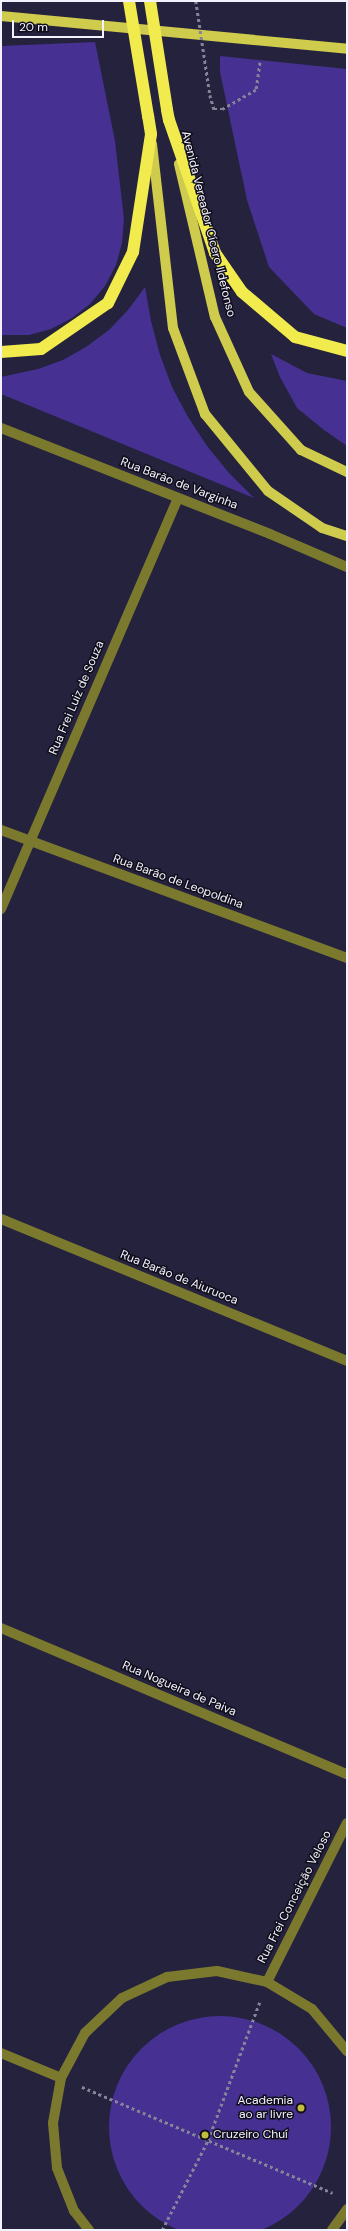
<!DOCTYPE html>
<html>
<head>
<meta charset="utf-8">
<style>
  body { margin:0 }
  #map { position:relative; width:348px; height:2231px; overflow:hidden; background:#25223e; font-family:"DM Sans",sans-serif }
  div>[style] { position:absolute }
  [style*='--x'] { left:calc(var(--x)*1px); top:calc(var(--y)*1px); width:calc(var(--w)*1px); rotate:calc(var(--a)*1deg) }
  .green>* { inset:0; background:#463192 }
  .round { border-radius:50% }
  .path>* { height:2.5px; margin-top:-1.25px; transform-origin:0; background:repeating-linear-gradient(90deg,#868499 0 3px,transparent 0 6px) }
  .minor>* { height:10px; margin:-5px; padding:0 5px; transform-origin:5px; border-radius:5px; background:#7b792e }
  .major>* { height:10px; margin:-5px; padding:0 5px; transform-origin:5px; border-radius:5px; background:#cfcb4c }
  .highway>* { height:12px; margin:-6px; padding:0 6px; transform-origin:6px; border-radius:6px; background:#f1eb4e }
  .path-bridge>* { height:2.5px; margin-top:-1.25px; transform-origin:0; background:repeating-linear-gradient(90deg,#868499 0 3px,transparent 0 6px) }
  .highway-bridge>* { height:12px; margin:-6px; padding:0 6px; transform-origin:6px; border-radius:6px; background:#f1eb4e }
  .dots>* { width:11px; height:11px; translate:-50% -50%; box-sizing:border-box; border:2px solid #0f0e1a; border-radius:50% }
  span { translate:-50% -50%; white-space:nowrap; text-align:center; line-height:1.15; -webkit-text-stroke:3px #0f0e1a; paint-order:stroke }
  .street-label { font-size:12px; color:#f3f2fe }
  .poi-label { font-size:12px; color:#f3f2fe }
  .right { translate:-100% -50%; text-align:right }
  .left { translate:0 -50%; text-align:left }
  .frame { position:absolute; inset:0; border:2px solid #f3f2fe; pointer-events:none }
  .scale { position:absolute; left:12px; top:20px; width:92px; height:18px; box-sizing:border-box; border:2px solid #f3f2fe; border-top:0; padding-left:5px; font-size:12px; line-height:14px; white-space:nowrap; color:#f3f2fe; -webkit-text-stroke:3px #0f0e1a; paint-order:stroke }
</style>
</head>
<body>
<div id="map">
  <div class="green">
    <i style="clip-path:polygon(95px 42px,115px 141px,124px 219px,122px 243px,116px 265px,105px 286px,90px 304px,72px 318px,51px 329px,29px 335px,1px 335px,1px 46px)"></i>
    <i style="clip-path:polygon(220px 56px,347px 69px,347px 328px,314px 314px,269px 267px,247px 200px,220px 72px)"></i>
    <i style="clip-path:polygon(145px 287px,151px 321px,160px 355px,172px 387px,188px 417px,207px 446px,229px 473px,254px 498px,1px 394px,1px 377px,38px 369px,63px 360px,86px 347px,109px 330px,128px 310px)"></i>
    <i style="clip-path:polygon(271px 354px,307px 373px,347px 381px,347px 446px,324px 430px,297px 408px,280px 377px)"></i>
    <i class="round" style="left:109px;top:2016px;width:222px;height:222px"></i>
  </div>
  <div class="path">
    <i style="--x:210;--y:95;--w:15;--a:74"></i>
    <i style="--x:214;--y:109;--w:8;--a:0"></i>
    <i style="--x:222;--y:109;--w:39;--a:-30"></i>
    <i style="--x:256;--y:89;--w:27;--a:-82"></i>
    <i style="--x:82;--y:2087;--w:272;--a:22.9"></i>
    <i style="--x:162;--y:2230;--w:101;--a:-62.9"></i>
    <i style="--x:208;--y:2140;--w:148;--a:-69.5"></i>
  </div>
  <div class="minor">
    <i style="--x:1;--y:428;--w:289;--a:21.5"></i>
    <i style="--x:270;--y:534;--w:84;--a:23.2"></i>
    <i style="--x:1;--y:830;--w:369;--a:20.3"></i>
    <i style="--x:1;--y:909;--w:447;--a:-66.7"></i>
    <i style="--x:1;--y:1219;--w:374;--a:22.3"></i>
    <i style="--x:1;--y:1628;--w:376;--a:22.9"></i>
    <i style="--x:267;--y:1982;--w:178;--a:-63.3"></i>
    <i style="--x:1;--y:2053;--w:65;--a:22.6"></i>
    <i style="--x:89;--y:2230;--w:24;--a:-128"></i>
    <i style="--x:74;--y:2211;--w:46;--a:-111.6"></i>
    <i style="--x:57;--y:2168;--w:45;--a:-95.1"></i>
    <i style="--x:53;--y:2123;--w:46;--a:-79.9"></i>
    <i style="--x:61;--y:2078;--w:51;--a:-61.9"></i>
    <i style="--x:85;--y:2033;--w:51;--a:-43.4"></i>
    <i style="--x:122;--y:1998;--w:50;--a:-25"></i>
    <i style="--x:167;--y:1977;--w:50;--a:-6.8"></i>
    <i style="--x:217;--y:1971;--w:51;--a:12.4"></i>
    <i style="--x:267;--y:1982;--w:52;--a:31"></i>
    <i style="--x:312;--y:2009;--w:55;--a:50.2"></i>
    <i style="--x:332;--y:2230;--w:26;--a:-54"></i>
  </div>
  <div class="major">
    <i style="--x:1;--y:16;--w:348;--a:5.4"></i>
    <i style="--x:152;--y:144;--w:185;--a:83.5"></i>
    <i style="--x:173;--y:328;--w:92;--a:69.6"></i>
    <i style="--x:205;--y:414;--w:99;--a:50.7"></i>
    <i style="--x:268;--y:491;--w:65;--a:34.4"></i>
    <i style="--x:322;--y:528;--w:26;--a:18"></i>
    <i style="--x:179;--y:164;--w:157;--a:76.8"></i>
    <i style="--x:215;--y:317;--w:82;--a:65.6"></i>
    <i style="--x:249;--y:392;--w:78;--a:48.1"></i>
    <i style="--x:301;--y:450;--w:51;--a:25.6"></i>
  </div>
  <div class="highway">
    <i style="--x:167;--y:110;--w:10;--a:79"></i>
    <i style="--x:169;--y:120;--w:141;--a:70.9"></i>
    <i style="--x:215;--y:253;--w:47;--a:55.3"></i>
    <i style="--x:242;--y:292;--w:70;--a:40.3"></i>
    <i style="--x:295;--y:337;--w:54;--a:15.1"></i>
    <i style="--x:1;--y:352;--w:40;--a:-4.3"></i>
    <i style="--x:41;--y:349;--w:81;--a:-34.5"></i>
    <i style="--x:108;--y:303;--w:57;--a:-63.9"></i>
    <i style="--x:133;--y:252;--w:119;--a:-81.3"></i>
    <i style="--x:151;--y:134;--w:18;--a:-99"></i>
  </div>
  <div class="path-bridge">
    <i style="--x:196;--y:1;--w:95;--a:81.5"></i>
  </div>
  <div class="highway-bridge">
    <i style="--x:129;--y:1;--w:117;--a:80.6"></i>
    <i style="--x:150;--y:1;--w:110;--a:81.1"></i>
  </div>
  <div class="dots">
    <i style="left:301px;top:2108px;background:#c1bd3f"></i>
    <i style="left:205px;top:2135px;background:#c1bd3f"></i>
  </div>
  <div class="street-label">
    <span style="left:208px;top:224px;rotate:76deg">Avenida Vereador Cícero Ildefonso</span>
    <span style="left:179px;top:484px;rotate:21deg">Rua Barão de Varginha</span>
    <span style="left:77px;top:698px;rotate:-67deg">Rua Frei Luiz de Souza</span>
    <span style="left:178px;top:882px;rotate:20deg">Rua Barão de Leopoldina</span>
    <span style="left:179px;top:1278px;rotate:22deg">Rua Barão de Aiuruoca</span>
    <span style="left:179px;top:1689px;rotate:23deg">Rua Nogueira de Paiva</span>
    <span style="left:295px;top:1897px;rotate:-63deg">Rua Frei Conceição Veloso</span>
  </div>
  <div class="poi-label">
    <span class="right" style="left:293px;top:2108px">Academia<br>ao ar livre</span>
    <span class="left" style="left:213px;top:2135px">Cruzeiro Chuí</span>
  </div>
  <div class="frame"></div>
  <div class="scale">20 m</div>
</div>
</body>
</html>
